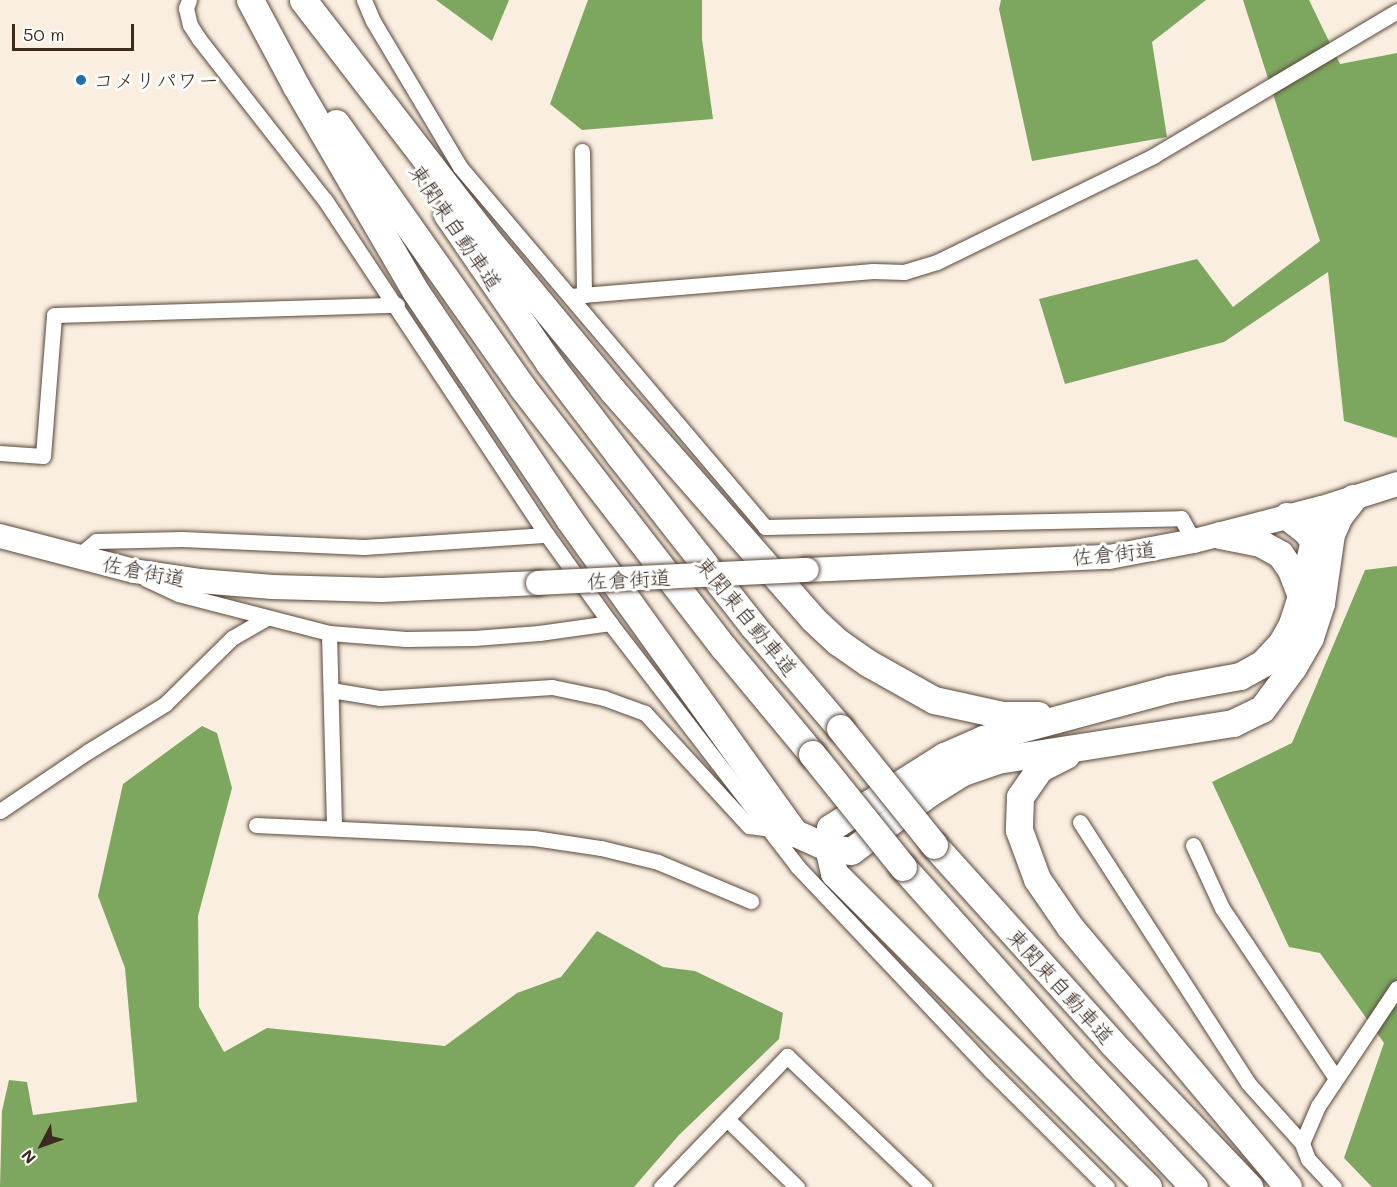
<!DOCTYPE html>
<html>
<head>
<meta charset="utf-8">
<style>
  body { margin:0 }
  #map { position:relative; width:1397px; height:1187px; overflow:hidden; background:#f9eedf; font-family:Mali,"Klee One",sans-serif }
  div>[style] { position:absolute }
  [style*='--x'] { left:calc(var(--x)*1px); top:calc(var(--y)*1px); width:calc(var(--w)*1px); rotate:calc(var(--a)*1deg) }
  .forest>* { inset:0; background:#7da65f }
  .roads { filter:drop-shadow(0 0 2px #58473b) drop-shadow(0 0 2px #58473b) }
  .street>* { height:15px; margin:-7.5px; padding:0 7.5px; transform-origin:7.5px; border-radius:7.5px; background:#fff }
  .primary>* { height:24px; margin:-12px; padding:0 12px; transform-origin:12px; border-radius:12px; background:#fff }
  .highway>* { height:27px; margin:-13.5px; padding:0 13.5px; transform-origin:13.5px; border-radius:13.5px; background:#fff }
  .bridges { filter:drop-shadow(0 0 2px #58473b) drop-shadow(0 0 2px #58473b) }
  .primary-bridge>* { height:24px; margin:-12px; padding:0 12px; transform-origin:12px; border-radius:12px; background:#fff }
  .highway-bridge>* { height:27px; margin:-13.5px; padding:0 13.5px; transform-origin:13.5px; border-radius:13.5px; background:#fff }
  .dots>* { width:16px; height:16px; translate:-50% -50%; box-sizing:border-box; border:3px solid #fff; border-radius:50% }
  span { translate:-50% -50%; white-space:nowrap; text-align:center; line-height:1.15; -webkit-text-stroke:6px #fff; paint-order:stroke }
  .poi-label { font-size:21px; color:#3b2a1e }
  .left { translate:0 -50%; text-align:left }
  .street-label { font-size:21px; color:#3b2a1e }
  .north { position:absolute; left:12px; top:1115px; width:60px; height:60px; -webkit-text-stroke:4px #fff; paint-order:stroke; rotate:229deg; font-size:16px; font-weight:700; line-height:24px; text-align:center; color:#3b2a1e }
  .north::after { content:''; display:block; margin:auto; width:21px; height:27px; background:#3b2a1e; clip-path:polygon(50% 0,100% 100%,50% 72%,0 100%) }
  .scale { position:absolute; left:12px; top:24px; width:122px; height:27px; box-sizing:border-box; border:3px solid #3b2a1e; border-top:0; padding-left:8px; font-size:18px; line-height:21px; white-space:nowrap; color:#3b2a1e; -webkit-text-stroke:4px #fff; paint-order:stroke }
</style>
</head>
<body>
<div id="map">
  <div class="forest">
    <i style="clip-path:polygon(436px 0,509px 0,492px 41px)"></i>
    <i style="clip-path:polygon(588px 0,702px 0,702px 39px,713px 119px,582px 130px,550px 104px)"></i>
    <i style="clip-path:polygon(1001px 0,1206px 0,1152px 42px,1167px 137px,1032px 161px,999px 9px)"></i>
    <i style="clip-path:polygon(1243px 0,1309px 0,1340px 64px,1397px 53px,1397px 438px,1344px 421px,1328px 272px,1224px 342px,1065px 384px,1039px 299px,1197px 259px,1233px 307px,1320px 241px)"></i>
    <i style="clip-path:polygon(1397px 566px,1397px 1187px,1372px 1187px,1344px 1158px,1384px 1043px,1320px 953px,1289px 947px,1212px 782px,1292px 743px,1365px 570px)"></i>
    <i style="clip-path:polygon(202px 726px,217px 733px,232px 788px,198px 916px,199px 1007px,224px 1052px,267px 1028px,445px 1046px,517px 993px,561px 977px,597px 931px,663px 967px,695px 971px,783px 1013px,779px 1039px,679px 1135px,634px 1187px,0 1187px,2px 1111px,9px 1080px,27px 1082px,33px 1115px,137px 1102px,125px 968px,98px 896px,123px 784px)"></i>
  </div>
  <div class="roads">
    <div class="street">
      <i style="--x:189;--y:0;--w:9;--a:111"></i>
      <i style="--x:186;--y:8;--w:17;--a:77"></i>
      <i style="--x:190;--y:25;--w:17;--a:57"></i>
      <i style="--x:199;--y:39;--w:204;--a:52"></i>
      <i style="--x:325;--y:200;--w:402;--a:56.5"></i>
      <i style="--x:547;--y:535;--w:108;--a:54.4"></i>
      <i style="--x:610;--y:623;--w:307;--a:52.4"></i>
      <i style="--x:797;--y:866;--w:282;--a:46.6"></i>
      <i style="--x:991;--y:1071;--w:164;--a:45"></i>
      <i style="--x:364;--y:0;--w:23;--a:67"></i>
      <i style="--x:373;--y:21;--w:170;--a:59.2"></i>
      <i style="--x:460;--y:167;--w:472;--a:49.7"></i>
      <i style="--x:765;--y:527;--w:416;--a:-1.2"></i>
      <i style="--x:1181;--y:518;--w:26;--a:61"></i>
      <i style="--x:582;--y:151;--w:144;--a:89.2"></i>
      <i style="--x:570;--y:296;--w:304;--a:-4.7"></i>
      <i style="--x:873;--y:271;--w:31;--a:2"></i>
      <i style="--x:904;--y:272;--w:34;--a:-17"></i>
      <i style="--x:937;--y:262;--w:241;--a:-26.1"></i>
      <i style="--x:1153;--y:156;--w:284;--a:-30.7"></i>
      <i style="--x:0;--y:453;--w:43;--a:4"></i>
      <i style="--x:43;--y:456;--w:141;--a:-85.5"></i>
      <i style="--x:54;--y:315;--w:343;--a:-1.7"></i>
      <i style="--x:77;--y:557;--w:25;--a:-40"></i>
      <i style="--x:96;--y:541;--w:86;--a:-1.3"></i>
      <i style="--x:182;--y:539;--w:182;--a:2.5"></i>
      <i style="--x:364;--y:547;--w:183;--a:-3.8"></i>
      <i style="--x:146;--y:579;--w:35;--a:25"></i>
      <i style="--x:178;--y:594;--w:156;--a:14.5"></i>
      <i style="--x:329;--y:633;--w:77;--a:4.5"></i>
      <i style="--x:406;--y:639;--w:68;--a:-0.8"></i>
      <i style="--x:474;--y:638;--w:65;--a:-4.4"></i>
      <i style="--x:539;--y:633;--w:72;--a:-8"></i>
      <i style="--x:329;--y:633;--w:195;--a:88.5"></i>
      <i style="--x:331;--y:690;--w:50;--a:9.3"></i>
      <i style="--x:380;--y:698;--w:172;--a:-3.7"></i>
      <i style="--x:552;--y:687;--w:53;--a:11.9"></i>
      <i style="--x:604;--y:698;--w:44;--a:20.1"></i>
      <i style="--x:645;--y:713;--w:154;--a:47.4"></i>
      <i style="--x:749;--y:826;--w:21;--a:8"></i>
      <i style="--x:0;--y:811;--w:105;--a:-34.1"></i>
      <i style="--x:87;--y:752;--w:92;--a:-31.6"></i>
      <i style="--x:165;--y:704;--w:94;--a:-44.6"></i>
      <i style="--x:232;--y:638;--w:39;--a:-30"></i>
      <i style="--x:1080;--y:822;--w:310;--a:57.2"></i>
      <i style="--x:1248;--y:1083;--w:81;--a:48"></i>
      <i style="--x:256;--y:825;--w:278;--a:2.7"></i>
      <i style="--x:534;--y:838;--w:68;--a:8.5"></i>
      <i style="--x:601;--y:848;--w:59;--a:13.8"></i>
      <i style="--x:658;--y:862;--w:101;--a:22.8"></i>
      <i style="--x:1193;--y:845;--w:69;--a:65.3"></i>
      <i style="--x:1222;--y:908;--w:205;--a:56.2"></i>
      <i style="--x:727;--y:1119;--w:98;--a:44.2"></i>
      <i style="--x:661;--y:1187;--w:182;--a:-46.1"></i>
      <i style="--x:787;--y:1056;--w:190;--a:43.7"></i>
      <i style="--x:1334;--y:1187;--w:38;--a:-133"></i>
      <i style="--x:1308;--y:1159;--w:17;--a:-111"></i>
      <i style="--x:1302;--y:1143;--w:40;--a:-66.6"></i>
      <i style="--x:1318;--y:1106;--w:142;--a:-56.2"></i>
    </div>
    <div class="primary">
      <i style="--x:0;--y:536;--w:138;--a:14.6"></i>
      <i style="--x:134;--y:571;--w:66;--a:8.7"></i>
      <i style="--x:199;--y:581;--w:74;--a:4.6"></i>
      <i style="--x:273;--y:587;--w:109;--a:1.6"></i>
      <i style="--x:382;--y:590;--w:156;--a:-2.6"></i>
      <i style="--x:807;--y:570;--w:302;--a:-2.5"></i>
      <i style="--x:1109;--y:557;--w:86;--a:-10.7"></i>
      <i style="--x:1194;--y:541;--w:132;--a:-14.5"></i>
      <i style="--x:1322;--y:508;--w:79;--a:-17.7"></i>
    </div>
    <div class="highway">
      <i style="--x:250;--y:0;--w:98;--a:61.9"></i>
      <i style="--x:296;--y:86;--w:238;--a:59.8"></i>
      <i style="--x:416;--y:292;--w:274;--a:56"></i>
      <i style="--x:569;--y:519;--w:387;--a:54.3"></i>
      <i style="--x:795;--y:833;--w:36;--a:24"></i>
      <i style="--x:828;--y:848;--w:23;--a:7"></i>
      <i style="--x:851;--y:851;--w:97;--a:-36.6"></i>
      <i style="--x:929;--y:793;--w:40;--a:-32"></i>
      <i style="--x:963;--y:772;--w:36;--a:-19"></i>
      <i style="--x:997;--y:760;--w:239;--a:-8.9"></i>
      <i style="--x:1233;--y:723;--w:32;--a:-26"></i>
      <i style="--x:1262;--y:709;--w:52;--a:-53.6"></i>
      <i style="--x:1293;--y:667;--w:34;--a:-60"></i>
      <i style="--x:1310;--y:637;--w:36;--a:-72"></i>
      <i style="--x:1321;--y:603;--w:70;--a:-81.8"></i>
      <i style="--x:1331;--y:534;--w:20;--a:-66"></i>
      <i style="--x:1339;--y:516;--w:23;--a:-52"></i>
      <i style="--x:303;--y:0;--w:297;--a:52.4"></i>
      <i style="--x:484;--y:235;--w:201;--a:50.4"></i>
      <i style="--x:612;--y:390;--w:305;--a:48.7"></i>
      <i style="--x:813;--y:619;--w:34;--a:43"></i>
      <i style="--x:838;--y:642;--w:37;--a:35"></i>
      <i style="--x:868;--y:663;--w:76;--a:29.3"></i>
      <i style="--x:934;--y:700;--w:71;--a:12.3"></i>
      <i style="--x:1003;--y:715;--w:35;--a:0"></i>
      <i style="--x:336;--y:123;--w:323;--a:54.8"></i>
      <i style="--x:522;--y:387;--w:330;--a:52.3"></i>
      <i style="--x:724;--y:648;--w:138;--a:50.3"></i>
      <i style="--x:447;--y:214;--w:181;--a:55.6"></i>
      <i style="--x:549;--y:363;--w:116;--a:52.7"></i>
      <i style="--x:619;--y:455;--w:217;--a:51.9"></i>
      <i style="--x:753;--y:626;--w:134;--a:49.5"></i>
      <i style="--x:1287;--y:516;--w:24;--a:38"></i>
      <i style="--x:1306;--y:531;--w:25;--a:53"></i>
      <i style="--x:1220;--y:535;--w:41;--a:11.3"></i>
      <i style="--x:1260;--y:543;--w:23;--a:29"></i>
      <i style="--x:1280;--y:554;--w:19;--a:55"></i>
      <i style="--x:1291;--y:570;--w:28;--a:69"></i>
      <i style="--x:1066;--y:755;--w:29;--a:153"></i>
      <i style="--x:1040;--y:768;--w:35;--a:125"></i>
      <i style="--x:1020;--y:797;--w:33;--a:92"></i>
      <i style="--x:1019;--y:830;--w:52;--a:69.8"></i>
      <i style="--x:1037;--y:879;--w:58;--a:55.5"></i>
      <i style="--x:1070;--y:927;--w:339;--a:50"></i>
      <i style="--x:934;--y:845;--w:266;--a:48"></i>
      <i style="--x:1112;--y:1043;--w:199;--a:46.4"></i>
      <i style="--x:903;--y:867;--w:271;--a:48.3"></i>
      <i style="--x:1083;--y:1069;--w:162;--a:46.8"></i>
      <i style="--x:1148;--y:1187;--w:444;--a:-135"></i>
      <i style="--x:834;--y:873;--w:26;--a:-103"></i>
      <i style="--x:828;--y:848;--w:20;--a:-84"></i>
      <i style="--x:830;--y:828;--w:135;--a:-32.3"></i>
      <i style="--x:944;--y:756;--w:43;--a:-23.6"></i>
      <i style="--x:983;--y:739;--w:193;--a:-15"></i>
      <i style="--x:1169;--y:689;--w:72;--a:-10.4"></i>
      <i style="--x:1240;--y:676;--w:26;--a:-29"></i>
      <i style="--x:1263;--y:663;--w:26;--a:-47"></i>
      <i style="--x:1281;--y:644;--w:23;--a:-61"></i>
      <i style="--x:1292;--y:624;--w:29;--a:-72"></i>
      <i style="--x:1301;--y:596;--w:75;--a:-76.9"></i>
    </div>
  </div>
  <div class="bridges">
    <div class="primary-bridge">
      <i style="--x:538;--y:583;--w:269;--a:-2.8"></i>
    </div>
    <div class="highway-bridge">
      <i style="--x:840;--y:728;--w:150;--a:51.2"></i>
      <i style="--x:812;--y:754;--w:145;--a:51.2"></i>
    </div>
  </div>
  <div class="dots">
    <i style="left:81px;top:80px;background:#1f6fb2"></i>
  </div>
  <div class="poi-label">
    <span class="left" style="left:93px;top:80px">コメリパワー</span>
  </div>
  <div class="street-label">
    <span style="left:456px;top:227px;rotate:56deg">東関東自動車道</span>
    <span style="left:1114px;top:553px;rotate:-6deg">佐倉街道</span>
    <span style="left:144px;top:571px;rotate:11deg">佐倉街道</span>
    <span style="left:629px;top:579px;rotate:-3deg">佐倉街道</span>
    <span style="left:747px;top:616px;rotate:51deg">東関東自動車道</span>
    <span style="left:1061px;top:986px;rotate:48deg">東関東自動車道</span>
  </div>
  <div class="north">N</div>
  <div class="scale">50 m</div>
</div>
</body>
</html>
